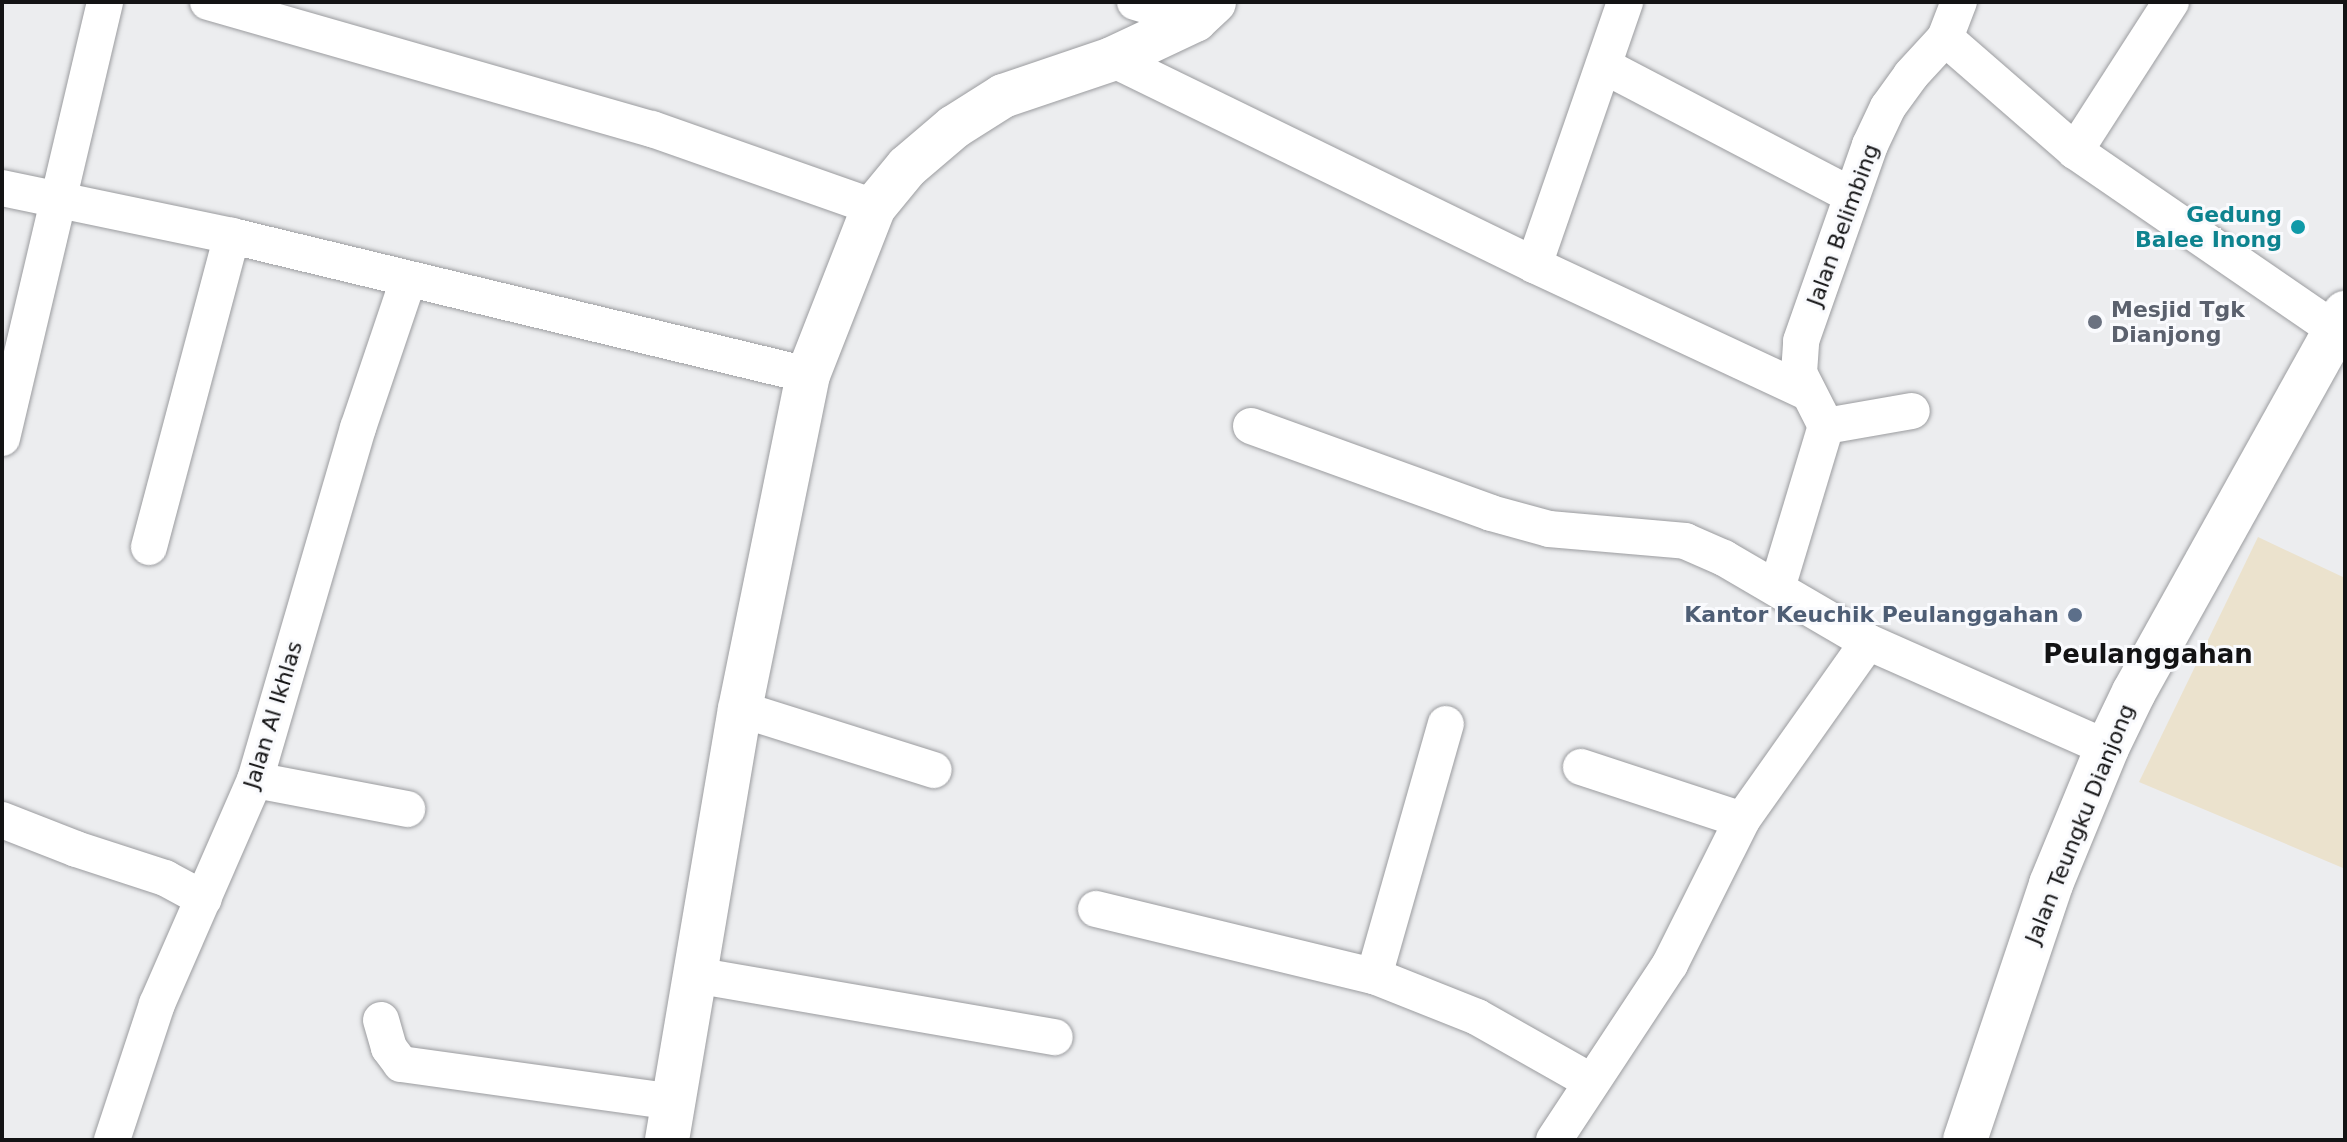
<!DOCTYPE html>
<html>
<head>
<meta charset="utf-8">
<style>
  body { margin:0 }
  #map { position:relative; width:2347px; height:1142px; overflow:hidden; background:#ecedef; font-family:"DejaVu Sans",sans-serif }
  div>[style] { position:absolute }
  [style*='--x'] { left:calc(var(--x)*1px); top:calc(var(--y)*1px); width:calc(var(--w)*1px); rotate:calc(var(--a)*1deg) }
  .education>* { inset:0; background:#ebe2cd }
  .roads { filter:drop-shadow(0 0 2px #9b9c9f) drop-shadow(0 0 2px #9b9c9f) }
  .street>* { height:36px; margin:-18px; padding:0 18px; transform-origin:18px; border-radius:18px; background:#fff }
  .secondary>* { height:44px; margin:-22px; padding:0 22px; transform-origin:22px; border-radius:22px; background:#fff }
  .dots>* { width:22px; height:22px; translate:-50% -50%; box-sizing:border-box; border:4px solid #f9fafd; border-radius:50% }
  span { translate:-50% -50%; white-space:nowrap; text-align:center; line-height:1.15; -webkit-text-stroke:6px #f9fafd; paint-order:stroke }
  .culture-label { font-size:22px; color:#0d838f; font-weight:700 }
  .right { translate:-100% -50%; text-align:right }
  .street-label { font-size:22px; color:#131314 }
  .worship-label { font-size:22px; color:#5b616d; font-weight:700 }
  .left { translate:0 -50%; text-align:left }
  .service-label { font-size:22px; color:#4e5e75; font-weight:700 }
  .quarter-label { font-size:26px; color:#131314; font-weight:700 }
  .frame { position:absolute; inset:0; border:4px solid #131314; pointer-events:none }
</style>
</head>
<body>
<div id="map">
  <div class="education">
    <i style="clip-path:polygon(2258px 537px,2345px 578px,2343px 868px,2139px 782px)"></i>
  </div>
  <div class="roads">
    <div class="street">
      <i style="--x:208;--y:2;--w:462;--a:16"></i>
      <i style="--x:652;--y:129;--w:235;--a:19.4"></i>
      <i style="--x:1135;--y:2;--w:63;--a:16.7"></i>
      <i style="--x:1945;--y:38;--w:172;--a:41"></i>
      <i style="--x:2075;--y:151;--w:318;--a:34.5"></i>
      <i style="--x:1112;--y:59;--w:470;--a:26"></i>
      <i style="--x:1534;--y:265;--w:300;--a:25"></i>
      <i style="--x:1606;--y:67;--w:276;--a:27.6"></i>
      <i style="--x:2075;--y:151;--w:177;--a:-57.2"></i>
      <i style="--x:2;--y:188;--w:235;--a:11.8"></i>
      <i style="--x:232;--y:236;--w:593;--a:13.57"></i>
      <i style="--x:1534;--y:265;--w:278;--a:-70.9"></i>
      <i style="--x:1251;--y:426;--w:255;--a:19.9"></i>
      <i style="--x:1491;--y:513;--w:60;--a:15.4"></i>
      <i style="--x:1549;--y:529;--w:137;--a:5"></i>
      <i style="--x:1685;--y:541;--w:43;--a:23.6"></i>
      <i style="--x:1724;--y:558;--w:167;--a:30.3"></i>
      <i style="--x:1868;--y:642;--w:261;--a:23.9"></i>
      <i style="--x:1826;--y:426;--w:59;--a:-117"></i>
      <i style="--x:1799;--y:373;--w:32;--a:-86"></i>
      <i style="--x:1801;--y:341;--w:208;--a:-70.6"></i>
      <i style="--x:1870;--y:145;--w:42;--a:-64.7"></i>
      <i style="--x:1888;--y:107;--w:39;--a:-54"></i>
      <i style="--x:1911;--y:75;--w:50;--a:-47.4"></i>
      <i style="--x:1945;--y:38;--w:39;--a:-69"></i>
      <i style="--x:1826;--y:426;--w:87;--a:-9.9"></i>
      <i style="--x:2;--y:438;--w:448;--a:-76.7"></i>
      <i style="--x:149;--y:547;--w:322;--a:-75.1"></i>
      <i style="--x:1777;--y:588;--w:169;--a:-73.2"></i>
      <i style="--x:740;--y:709;--w:203;--a:17.5"></i>
      <i style="--x:1581;--y:767;--w:169;--a:18.2"></i>
      <i style="--x:255;--y:780;--w:155;--a:10.8"></i>
      <i style="--x:2;--y:820;--w:79;--a:21.4"></i>
      <i style="--x:76;--y:849;--w:94;--a:18"></i>
      <i style="--x:165;--y:878;--w:44;--a:28.3"></i>
      <i style="--x:1096;--y:909;--w:286;--a:13.6"></i>
      <i style="--x:1374;--y:976;--w:111;--a:21.7"></i>
      <i style="--x:1477;--y:1017;--w:130;--a:29.5"></i>
      <i style="--x:695;--y:975;--w:365;--a:9.8"></i>
      <i style="--x:1374;--y:976;--w:262;--a:-74.1"></i>
      <i style="--x:381;--y:1020;--w:29;--a:74"></i>
      <i style="--x:389;--y:1048;--w:20;--a:53"></i>
      <i style="--x:401;--y:1064;--w:277;--a:7.9"></i>
      <i style="--x:112;--y:1140;--w:143;--a:-71.7"></i>
      <i style="--x:157;--y:1004;--w:244;--a:-66.4"></i>
      <i style="--x:255;--y:780;--w:367;--a:-73.7"></i>
      <i style="--x:358;--y:428;--w:156;--a:-71.3"></i>
      <i style="--x:1554;--y:1140;--w:211;--a:-56.6"></i>
      <i style="--x:1670;--y:964;--w:161;--a:-63.4"></i>
      <i style="--x:1742;--y:820;--w:218;--a:-54.7"></i>
    </div>
    <div class="secondary">
      <i style="--x:667;--y:1140;--w:437;--a:-80.4"></i>
      <i style="--x:740;--y:709;--w:341;--a:-78.5"></i>
      <i style="--x:808;--y:375;--w:180;--a:-68.6"></i>
      <i style="--x:874;--y:207;--w:52;--a:-50.5"></i>
      <i style="--x:907;--y:167;--w:62;--a:-40.4"></i>
      <i style="--x:954;--y:127;--w:58;--a:-32.3"></i>
      <i style="--x:1003;--y:96;--w:115;--a:-18.7"></i>
      <i style="--x:1112;--y:59;--w:92;--a:-25.2"></i>
      <i style="--x:1195;--y:20;--w:26;--a:-43"></i>
      <i style="--x:1965;--y:1140;--w:270;--a:-71.4"></i>
      <i style="--x:2051;--y:884;--w:147;--a:-67.6"></i>
      <i style="--x:2107;--y:748;--w:62;--a:-64.3"></i>
      <i style="--x:2134;--y:692;--w:434;--a:-60.9"></i>
    </div>
  </div>
  <div class="dots">
    <i style="left:2298px;top:227px;background:#0f9aa8"></i>
    <i style="left:2095px;top:322px;background:#6b7280"></i>
    <i style="left:2075px;top:615px;background:#5c6f8a"></i>
  </div>
  <div class="culture-label">
    <span class="right" style="left:2282px;top:227px">Gedung<br>Balee Inong</span>
  </div>
  <div class="street-label">
    <span style="left:1843px;top:225px;rotate:-70deg">Jalan Belimbing</span>
    <span style="left:273px;top:715px;rotate:-73deg">Jalan Al Ikhlas</span>
    <span style="left:2080px;top:824px;rotate:-68deg">Jalan Teungku Dianjong</span>
  </div>
  <div class="worship-label">
    <span class="left" style="left:2111px;top:322px">Mesjid Tgk<br>Dianjong</span>
  </div>
  <div class="service-label">
    <span class="right" style="left:2059px;top:615px">Kantor Keuchik Peulanggahan</span>
  </div>
  <div class="quarter-label">
    <span style="left:2148px;top:655px">Peulanggahan</span>
  </div>
  <div class="frame"></div>
</div>
</body>
</html>
